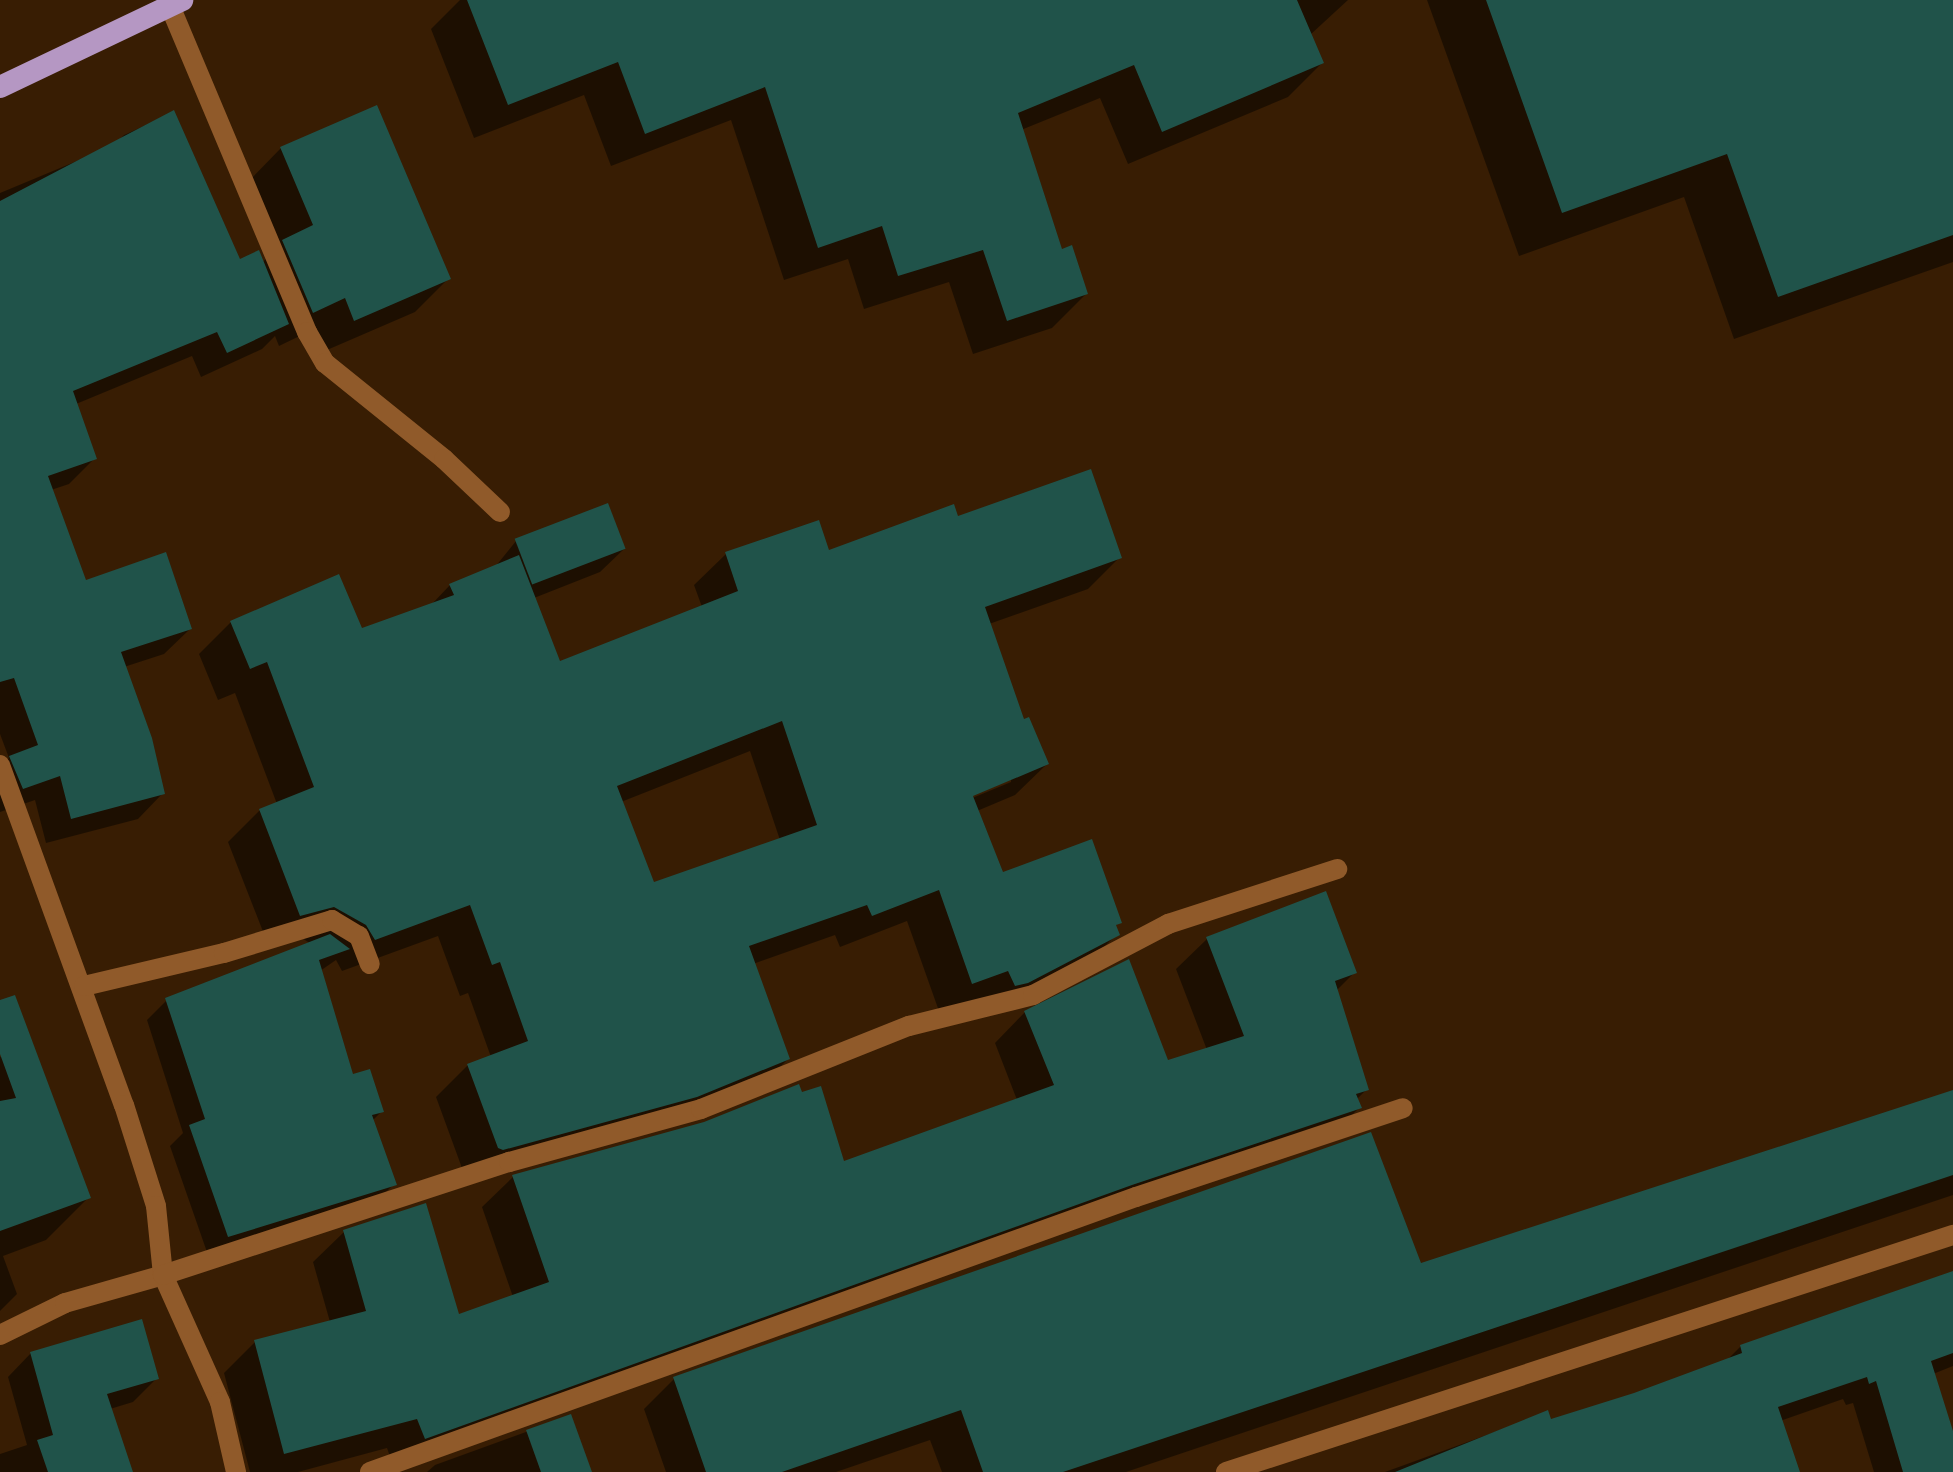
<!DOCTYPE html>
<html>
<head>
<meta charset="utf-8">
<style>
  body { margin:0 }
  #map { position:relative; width:1953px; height:1472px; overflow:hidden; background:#381d03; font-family:"Alegreya Sans",sans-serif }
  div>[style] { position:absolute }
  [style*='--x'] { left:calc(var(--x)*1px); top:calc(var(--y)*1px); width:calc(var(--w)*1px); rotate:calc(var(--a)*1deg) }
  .shadow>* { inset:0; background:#0007 }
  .building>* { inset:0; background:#20534a; transform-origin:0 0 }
  .service>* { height:20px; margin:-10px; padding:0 10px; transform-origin:10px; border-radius:10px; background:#905a2a }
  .minor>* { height:20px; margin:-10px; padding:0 10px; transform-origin:10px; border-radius:10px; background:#905a2a }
  .trunk>* { height:22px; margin:-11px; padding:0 11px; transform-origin:11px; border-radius:11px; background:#b597c3 }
  span { translate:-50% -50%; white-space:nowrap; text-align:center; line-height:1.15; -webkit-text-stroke:7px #2e1300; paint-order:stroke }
</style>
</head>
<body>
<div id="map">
  <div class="shadow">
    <i style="clip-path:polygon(460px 0,1348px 0,1310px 35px,1322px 63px,1288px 97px,1128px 164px,1100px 98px,1021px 130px,1061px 251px,1086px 294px,1052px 328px,973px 354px,949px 282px,864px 309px,848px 259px,784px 280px,731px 120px,611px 166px,584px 95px,474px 138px,431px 29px)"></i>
    <i style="clip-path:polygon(1427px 0,1953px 0,1953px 262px,1734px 339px,1684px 197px,1519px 256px)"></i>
    <i style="clip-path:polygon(173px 113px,239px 262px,262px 263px,275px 249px,247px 183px,281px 148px,449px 278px,415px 312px,320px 353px,310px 331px,279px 346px,275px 336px,262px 349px,201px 377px,192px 356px,76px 404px,95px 458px,69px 484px,51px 490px,84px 582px,190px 629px,164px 654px,124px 667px,163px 793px,138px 819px,46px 843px,35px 800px,0 812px,0 767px,9px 758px,0 734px,0 193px,113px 146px,124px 135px)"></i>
    <i style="clip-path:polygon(evenodd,957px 519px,1120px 557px,1088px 589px,989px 624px,1023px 721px,1047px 764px,1015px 795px,977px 811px,1002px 874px,1119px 922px,1114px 927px,1117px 934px,1085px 966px,983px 1016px,940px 1014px,907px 921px,840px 947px,835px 935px,753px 964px,788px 1059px,756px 1091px,466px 1179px,436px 1097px,468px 1065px,491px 1057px,468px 993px,460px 996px,438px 936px,342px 971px,336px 960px,320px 971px,351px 1077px,382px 1111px,372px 1121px,394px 1184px,374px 1204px,208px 1255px,170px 1146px,183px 1133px,147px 1020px,167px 1000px,311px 944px,302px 938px,269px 947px,228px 842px,260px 810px,277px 804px,235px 693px,218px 700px,199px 654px,231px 622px,361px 630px,431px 605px,450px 585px,495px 567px,516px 541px,624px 549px,600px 572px,534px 598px,559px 663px,702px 607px,694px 585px,726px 554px,827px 552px,957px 519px,750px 751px,780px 840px,652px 885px,621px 802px,750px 751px,957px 519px,1011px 777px,1011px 782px,965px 801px,963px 797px,1011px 777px)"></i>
    <i style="clip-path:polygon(1207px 939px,1355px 972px,1336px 991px,1366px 1090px,1356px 1100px,1359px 1108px,1329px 1138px,394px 1468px,387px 1448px,298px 1472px,250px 1472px,224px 1373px,255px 1342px,330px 1322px,313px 1262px,344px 1232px,457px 1316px,513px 1297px,482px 1207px,513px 1177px,843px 1164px,1017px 1100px,995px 1043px,1025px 1012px,1167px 1062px,1207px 1050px,1176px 969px)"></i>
    <i style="clip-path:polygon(32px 1045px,89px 1197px,46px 1240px,3px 1256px,17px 1294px,0 1311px,0 1057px)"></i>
    <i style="clip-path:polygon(1953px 1091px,1953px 1195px,1126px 1472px,942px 1472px,930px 1440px,836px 1472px,666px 1472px,644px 1409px,674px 1379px,1420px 1266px)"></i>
    <i style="clip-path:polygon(1953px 1273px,1953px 1366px,1933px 1374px,1953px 1438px,1953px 1472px,1874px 1472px,1853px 1403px,1846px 1405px,1843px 1399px,1780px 1421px,1798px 1472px,1385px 1472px,1547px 1413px,1550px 1422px,1634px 1395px,1726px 1361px,1741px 1346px)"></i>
    <i style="clip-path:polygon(31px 1353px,156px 1379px,133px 1402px,110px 1409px,123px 1472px,0 1472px,0 1454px,27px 1445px,8px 1377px)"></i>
    <i style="clip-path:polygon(570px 1416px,590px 1472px,427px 1472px,435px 1465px)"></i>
  </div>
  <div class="building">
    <i style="clip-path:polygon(467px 0,1297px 0,1324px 63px,1162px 132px,1134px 65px,1018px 113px,1062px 249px,1072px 245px,1088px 294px,1007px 321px,983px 250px,898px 276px,882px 226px,818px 248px,765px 87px,645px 134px,618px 62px,508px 105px)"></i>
    <i style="clip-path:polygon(1486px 0,1953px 0,1953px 235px,1778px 297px,1727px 154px,1562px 213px)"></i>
    <i style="clip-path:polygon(377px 105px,451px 279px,354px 321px,345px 298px,313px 313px,282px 240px,313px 225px,280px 147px)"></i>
    <i style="clip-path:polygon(174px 110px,240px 259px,259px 250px,289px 324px,227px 353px,217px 332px,73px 391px,97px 459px,48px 476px,86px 580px,166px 552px,192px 629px,121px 652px,152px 738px,165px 794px,71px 819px,60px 776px,23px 789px,9px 756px,38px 745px,14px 678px,0 682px,0 201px)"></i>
    <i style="clip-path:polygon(evenodd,1091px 469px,1122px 558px,985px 607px,1024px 719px,1029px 717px,1049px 764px,973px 796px,1003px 872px,1092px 839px,1122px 923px,1116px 925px,1120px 935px,1028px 983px,1015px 986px,1008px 971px,972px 984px,939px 890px,872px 916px,867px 905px,749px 946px,790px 1059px,697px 1097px,503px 1150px,498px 1148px,467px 1064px,528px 1041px,500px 962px,492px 965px,470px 905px,375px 940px,366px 925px,334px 907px,300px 916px,259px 809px,314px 787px,267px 662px,250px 669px,230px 621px,339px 574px,362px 628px,454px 595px,449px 584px,519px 555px,560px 661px,738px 591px,725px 552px,819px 520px,829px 550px,954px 504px,958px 516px,1091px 469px,782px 721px,817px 825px,654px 882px,617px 786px,782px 721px)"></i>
    <i style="left:608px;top:503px;width:49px;height:100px;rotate:69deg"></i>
    <i style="clip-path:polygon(1326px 891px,1357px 973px,1335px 981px,1369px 1090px,1356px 1094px,1362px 1108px,1132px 1185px,425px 1439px,417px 1419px,284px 1454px,254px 1340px,366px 1311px,343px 1230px,426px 1203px,459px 1314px,549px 1282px,512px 1175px,704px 1122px,799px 1084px,802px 1092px,821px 1086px,844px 1161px,1054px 1085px,1024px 1011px,1129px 959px,1168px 1060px,1244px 1036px,1206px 937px)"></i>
    <i style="clip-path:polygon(330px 934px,350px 949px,319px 960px,353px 1074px,370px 1069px,384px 1112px,372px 1115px,397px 1185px,228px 1237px,189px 1125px,205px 1119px,165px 998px)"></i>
    <i style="clip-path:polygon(15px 995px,91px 1198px,0 1231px,0 1101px,16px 1098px,0 1054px,0 1000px)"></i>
    <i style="clip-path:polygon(1953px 1090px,1953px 1175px,1063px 1472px,983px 1472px,961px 1410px,782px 1472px,706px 1472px,673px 1377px,1371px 1132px,1421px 1263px)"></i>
    <i style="clip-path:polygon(1953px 1271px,1953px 1353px,1931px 1361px,1953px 1431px,1953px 1472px,1903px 1472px,1876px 1381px,1869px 1384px,1867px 1377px,1778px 1407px,1800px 1472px,1395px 1472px,1548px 1410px,1551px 1419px,1634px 1393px,1742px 1353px,1740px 1345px)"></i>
    <i style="clip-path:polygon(142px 1319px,159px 1379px,107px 1394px,133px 1472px,48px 1472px,37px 1440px,53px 1435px,30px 1352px)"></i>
    <i style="clip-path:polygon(571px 1414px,592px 1472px,541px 1472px,526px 1430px)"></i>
  </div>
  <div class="service">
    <i style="--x:170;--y:6;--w:354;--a:67.2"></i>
    <i style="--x:307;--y:332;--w:36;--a:60"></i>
    <i style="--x:325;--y:363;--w:153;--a:38.9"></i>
    <i style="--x:444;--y:459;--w:77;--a:43.4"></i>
    <i style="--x:0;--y:1335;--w:72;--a:-26.2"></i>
    <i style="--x:65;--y:1303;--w:102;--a:-15.9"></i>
    <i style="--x:1226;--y:1472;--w:765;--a:-18.06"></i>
  </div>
  <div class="minor">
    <i style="--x:0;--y:765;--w:362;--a:70"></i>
    <i style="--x:124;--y:1105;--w:106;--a:72.4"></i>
    <i style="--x:156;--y:1206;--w:69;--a:84.2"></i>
    <i style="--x:163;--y:1275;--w:139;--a:65.8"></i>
    <i style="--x:220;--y:1402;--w:72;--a:77.1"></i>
    <i style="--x:84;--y:986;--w:144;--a:-13.3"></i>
    <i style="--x:224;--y:953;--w:113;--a:-17"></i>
    <i style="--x:332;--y:920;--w:31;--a:31"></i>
    <i style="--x:359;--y:936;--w:30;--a:69"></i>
    <i style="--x:163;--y:1275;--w:364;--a:-18.1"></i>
    <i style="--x:509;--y:1162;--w:199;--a:-15.4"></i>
    <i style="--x:701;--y:1109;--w:224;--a:-21.8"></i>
    <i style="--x:909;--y:1026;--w:128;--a:-14"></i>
    <i style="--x:1033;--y:995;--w:153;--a:-27.7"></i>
    <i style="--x:1168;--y:924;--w:178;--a:-18"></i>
    <i style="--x:370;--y:1472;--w:814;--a:-19.75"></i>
    <i style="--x:1136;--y:1197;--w:281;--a:-18.4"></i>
  </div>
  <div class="trunk">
    <i style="--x:0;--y:87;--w:202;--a:-25.5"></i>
  </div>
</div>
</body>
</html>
